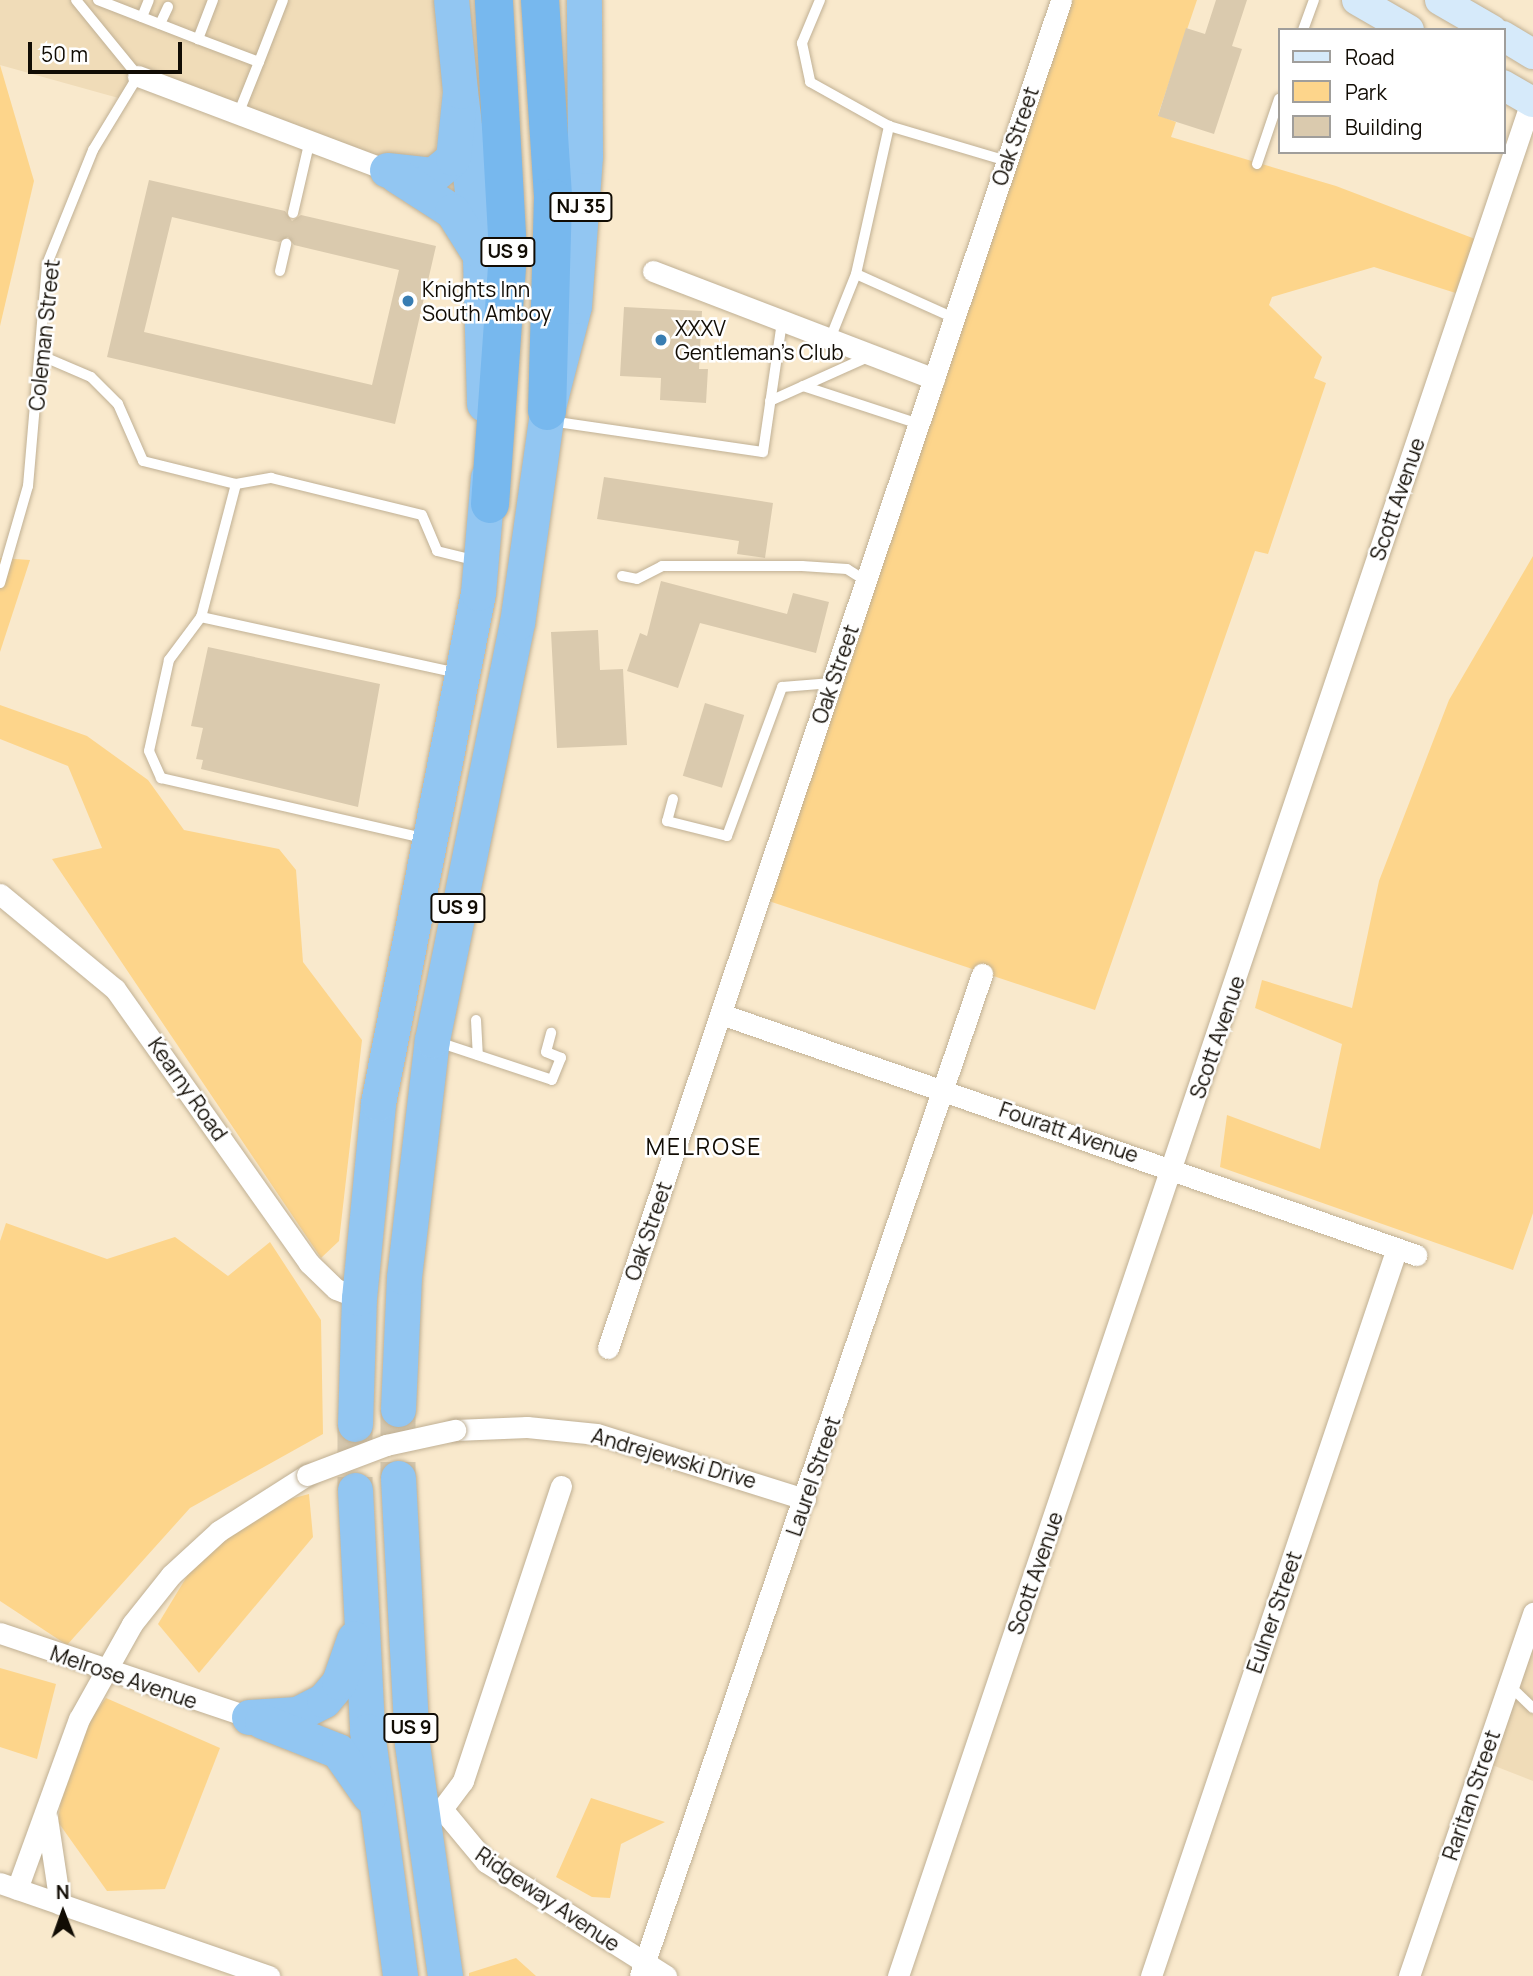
<!DOCTYPE html>
<html>
<head>
<meta charset="utf-8">
<style>
  body { margin:0 }
  #map { position:relative; width:1533px; height:1976px; overflow:hidden; background:#f9e9cc; font-family:Manrope,sans-serif }
  div>[style] { position:absolute }
  [style*='--x'] { left:calc(var(--x)*1px); top:calc(var(--y)*1px); width:calc(var(--w)*1px); rotate:calc(var(--a)*1deg) }
  .built>* { inset:0; background:#f0dcb8 }
  .green>* { inset:0; background:#fdd58b }
  .building>* { inset:0; background:#dacaae; transform-origin:0 0 }
  .trunk-tunnel>* { height:35px; margin-top:-17.5px; transform-origin:0; background:repeating-linear-gradient(90deg,#d6c8ae 0 35px,transparent 0 53px) }
  .roads { filter:drop-shadow(0 0 2px #c0b094) drop-shadow(0 0 2px #c0b094) }
  .service>* { height:10px; margin:-5px; padding:0 5px; transform-origin:5px; border-radius:5px; background:#fff }
  .minor>* { height:21px; margin:-10.5px; padding:0 10.5px; transform-origin:10.5px; border-radius:10.5px; background:#fff }
  .secondary>* { height:30px; margin:-15px; padding:0 15px; transform-origin:15px; border-radius:15px; background:#d6eafa }
  .trunk>* { height:35px; margin:-17.5px; padding:0 17.5px; transform-origin:17.5px; border-radius:17.5px; background:#92c6f2 }
  .motorway>* { height:38px; margin:-19px; padding:0 19px; transform-origin:19px; border-radius:19px; background:#77b8ee }
  .bridges { filter:drop-shadow(0 0 2px #c0b094) drop-shadow(0 0 2px #c0b094) }
  .minor-bridge>* { height:21px; margin:-10.5px; padding:0 10.5px; transform-origin:10.5px; border-radius:10.5px; background:#fff }
  .dots>* { width:19px; height:19px; translate:-50% -50%; box-sizing:border-box; border:4px solid #fff; border-radius:50% }
  span { translate:-50% -50%; white-space:nowrap; text-align:center; line-height:1.15; -webkit-text-stroke:5px #fff; paint-order:stroke }
  .shield-label span { padding:2px 5px; background:#fff; border:2px solid; border-radius:5px; -webkit-text-stroke-width:0 }
  .shield-label { font-size:19px; color:#110c04; font-weight:700 }
  .street-label { font-size:21px; color:#110c04 }
  .poi-label { font-size:21px; color:#110c04 }
  .left { translate:0 -50%; text-align:left }
  .neighbourhood-label { font-size:23px; color:#110c04; letter-spacing:2px }
  .legend { position:absolute; left:1278px; top:28px; width:228px; height:126px; box-sizing:border-box; background:#fff; border:2px solid #a09e9b; margin:0; padding:9px 12px; list-style:none; font-size:21px; color:#110c04 }
  .legend li { display:flex; align-items:center; gap:14px; height:35px }
  .legend b { width:35px; border:2px solid #a09e9b }
  .north { position:absolute; left:28px; top:1878px; width:70px; height:70px; -webkit-text-stroke:5px #fff; paint-order:stroke; rotate:359deg; font-size:19px; font-weight:700; line-height:28px; text-align:center; color:#110c04 }
  .north::after { content:''; display:block; margin:auto; width:24px; height:32px; background:#110c04; clip-path:polygon(50% 0,100% 100%,50% 72%,0 100%) }
  .scale { position:absolute; left:28px; top:42px; width:154px; height:32px; box-sizing:border-box; border:4px solid #110c04; border-top:0; padding-left:9px; font-size:21px; line-height:24px; white-space:nowrap; color:#110c04; -webkit-text-stroke:5px #fff; paint-order:stroke }
</style>
</head>
<body>
<div id="map">
  <div class="built">
    <i style="clip-path:polygon(0 0,451px 0,433px 175px,148px 78px,122px 99px,0 65px)"></i>
    <i style="clip-path:polygon(1533px 1607px,1533px 1781px,1482px 1761px)"></i>
  </div>
  <div class="green">
    <i style="clip-path:polygon(1061px 0,1197px 0,1158px 115px,1176px 122px,1171px 137px,1336px 186px,1483px 242px,1465px 296px,1374px 267px,1272px 297px,1269px 305px,1322px 357px,1314px 378px,1326px 383px,1268px 554px,1255px 551px,1095px 1010px,760px 898px)"></i>
    <i style="clip-path:polygon(0 65px,34px 181px,0 326px)"></i>
    <i style="clip-path:polygon(1533px 556px,1533px 1213px,1513px 1270px,1220px 1167px,1227px 1115px,1320px 1149px,1342px 1044px,1255px 1008px,1262px 980px,1352px 1008px,1379px 881px,1449px 700px)"></i>
    <i style="clip-path:polygon(0 558px,30px 560px,0 652px)"></i>
    <i style="clip-path:polygon(0 705px,87px 736px,148px 780px,184px 830px,279px 849px,296px 870px,303px 962px,362px 1040px,339px 1241px,321px 1258px,52px 859px,102px 848px,68px 766px,0 739px)"></i>
    <i style="clip-path:polygon(6px 1223px,107px 1259px,175px 1237px,228px 1276px,270px 1242px,321px 1320px,323px 1434px,190px 1508px,67px 1645px,0 1601px,0 1241px)"></i>
    <i style="clip-path:polygon(309px 1494px,313px 1537px,199px 1673px,158px 1624px,223px 1517px)"></i>
    <i style="clip-path:polygon(0 1668px,56px 1684px,37px 1759px,0 1747px)"></i>
    <i style="clip-path:polygon(106px 1698px,220px 1748px,165px 1889px,107px 1891px,58px 1822px,67px 1752px)"></i>
    <i style="clip-path:polygon(591px 1798px,665px 1822px,621px 1844px,610px 1898px,592px 1897px,556px 1877px)"></i>
    <i style="clip-path:polygon(516px 1958px,536px 1976px,469px 1976px,469px 1973px)"></i>
  </div>
  <div class="building">
    <i style="clip-path:polygon(1216px 0,1247px 0,1232px 46px,1242px 49px,1214px 134px,1158px 116px,1186px 28px,1205px 34px)"></i>
    <i style="clip-path:polygon(evenodd,149px 180px,285px 211px,292px 221px,301px 215px,436px 246px,395px 424px,107px 357px,149px 180px,172px 217px,279px 242px,288px 237px,294px 245px,399px 270px,372px 385px,144px 332px,172px 217px)"></i>
    <i style="clip-path:polygon(624px 307px,702px 311px,699px 369px,708px 369px,706px 403px,660px 400px,661px 378px,620px 376px)"></i>
    <i style="clip-path:polygon(604px 477px,773px 503px,765px 558px,737px 554px,739px 541px,597px 519px)"></i>
    <i style="clip-path:polygon(661px 581px,787px 614px,793px 593px,829px 602px,816px 653px,700px 623px,678px 688px,627px 671px,640px 633px,647px 636px)"></i>
    <i style="clip-path:polygon(598px 630px,600px 670px,623px 669px,627px 745px,557px 748px,551px 632px)"></i>
    <i style="clip-path:polygon(208px 647px,380px 684px,358px 807px,201px 769px,203px 760px,196px 759px,203px 728px,191px 726px)"></i>
    <i style="left:705px;top:703px;width:41px;height:76px;rotate:17deg"></i>
  </div>
  <div class="trunk-tunnel">
    <i style="--x:398;--y:1409;--w:69;--a:90"></i>
    <i style="--x:355;--y:1424;--w:66;--a:90"></i>
  </div>
  <div class="roads">
    <div class="service">
      <i style="--x:98;--y:0;--w:107;--a:21.3"></i>
      <i style="--x:213;--y:0;--w:42;--a:111"></i>
      <i style="--x:198;--y:39;--w:65;--a:20.7"></i>
      <i style="--x:259;--y:62;--w:54;--a:111.8"></i>
      <i style="--x:820;--y:0;--w:47;--a:112.7"></i>
      <i style="--x:802;--y:43;--w:40;--a:78"></i>
      <i style="--x:810;--y:82;--w:90;--a:29.1"></i>
      <i style="--x:142;--y:17;--w:18;--a:-68"></i>
      <i style="--x:160;--y:24;--w:19;--a:-65"></i>
      <i style="--x:1303;--y:30;--w:32;--a:-70"></i>
      <i style="--x:259;--y:62;--w:66;--a:-68.8"></i>
      <i style="--x:1257;--y:164;--w:69;--a:-71.3"></i>
      <i style="--x:293;--y:213;--w:75;--a:-76.9"></i>
      <i style="--x:280;--y:271;--w:28;--a:-77"></i>
      <i style="--x:954;--y:318;--w:107;--a:-155.8"></i>
      <i style="--x:856;--y:274;--w:152;--a:-77.4"></i>
      <i style="--x:889;--y:126;--w:123;--a:16.5"></i>
      <i style="--x:830;--y:339;--w:70;--a:-68.2"></i>
      <i style="--x:42;--y:356;--w:53;--a:23.2"></i>
      <i style="--x:91;--y:377;--w:38;--a:45"></i>
      <i style="--x:118;--y:404;--w:62;--a:66.3"></i>
      <i style="--x:143;--y:461;--w:96;--a:13.9"></i>
      <i style="--x:236;--y:484;--w:36;--a:-10"></i>
      <i style="--x:271;--y:478;--w:155;--a:13.8"></i>
      <i style="--x:422;--y:515;--w:39;--a:67"></i>
      <i style="--x:437;--y:551;--w:38;--a:14"></i>
      <i style="--x:803;--y:386;--w:122;--a:18.1"></i>
      <i style="--x:770;--y:401;--w:110;--a:-24.2"></i>
      <i style="--x:550;--y:421;--w:215;--a:8.3"></i>
      <i style="--x:763;--y:452;--w:132;--a:-81.7"></i>
      <i style="--x:236;--y:484;--w:138;--a:104.7"></i>
      <i style="--x:201;--y:617;--w:262;--a:12.3"></i>
      <i style="--x:622;--y:576;--w:15;--a:11"></i>
      <i style="--x:637;--y:579;--w:28;--a:-27"></i>
      <i style="--x:662;--y:566;--w:140;--a:0"></i>
      <i style="--x:802;--y:566;--w:45;--a:3.8"></i>
      <i style="--x:847;--y:569;--w:22;--a:32"></i>
      <i style="--x:0;--y:583;--w:101;--a:-73.9"></i>
      <i style="--x:28;--y:486;--w:223;--a:-85.1"></i>
      <i style="--x:47;--y:264;--w:123;--a:-68"></i>
      <i style="--x:93;--y:150;--w:87;--a:-58.7"></i>
      <i style="--x:138;--y:76;--w:98;--a:-129.2"></i>
      <i style="--x:201;--y:617;--w:54;--a:126.7"></i>
      <i style="--x:169;--y:660;--w:93;--a:102.4"></i>
      <i style="--x:149;--y:751;--w:30;--a:66"></i>
      <i style="--x:161;--y:778;--w:270;--a:12.9"></i>
      <i style="--x:673;--y:799;--w:23;--a:105"></i>
      <i style="--x:667;--y:821;--w:62;--a:14"></i>
      <i style="--x:727;--y:836;--w:159;--a:-69.7"></i>
      <i style="--x:782;--y:687;--w:50;--a:-4.6"></i>
      <i style="--x:476;--y:1020;--w:35;--a:87"></i>
      <i style="--x:435;--y:1041;--w:123;--a:18.4"></i>
      <i style="--x:552;--y:1080;--w:24;--a:-68"></i>
      <i style="--x:561;--y:1058;--w:16;--a:-158"></i>
      <i style="--x:546;--y:1052;--w:20;--a:-75"></i>
      <i style="--x:1509;--y:1685;--w:33;--a:44"></i>
    </div>
    <div class="minor">
      <i style="--x:138;--y:76;--w:266;--a:20.7"></i>
      <i style="--x:653;--y:271;--w:301;--a:21"></i>
      <i style="--x:0;--y:894;--w:149;--a:39.6"></i>
      <i style="--x:115;--y:989;--w:336;--a:54.7"></i>
      <i style="--x:309;--y:1263;--w:37;--a:44"></i>
      <i style="--x:336;--y:1289;--w:25;--a:21"></i>
      <i style="--x:721;--y:1014;--w:736;--a:19.12"></i>
      <i style="--x:608;--y:1348;--w:1422;--a:-71.42"></i>
      <i style="--x:455;--y:1430;--w:72;--a:-2.4"></i>
      <i style="--x:527;--y:1427;--w:70;--a:5.7"></i>
      <i style="--x:597;--y:1434;--w:218;--a:17.4"></i>
      <i style="--x:561;--y:1486;--w:311;--a:108.4"></i>
      <i style="--x:463;--y:1781;--w:35;--a:127"></i>
      <i style="--x:442;--y:1809;--w:69;--a:50.3"></i>
      <i style="--x:486;--y:1862;--w:213;--a:32.3"></i>
      <i style="--x:0;--y:1633;--w:263;--a:18.6"></i>
      <i style="--x:47;--y:1818;--w:87;--a:81.4"></i>
      <i style="--x:0;--y:1883;--w:285;--a:19.1"></i>
      <i style="--x:17;--y:1889;--w:181;--a:-70"></i>
      <i style="--x:79;--y:1719;--w:109;--a:-60.8"></i>
      <i style="--x:132;--y:1624;--w:63;--a:-51.5"></i>
      <i style="--x:171;--y:1575;--w:65;--a:-42.5"></i>
      <i style="--x:219;--y:1531;--w:104;--a:-32.5"></i>
      <i style="--x:640;--y:1976;--w:1059;--a:-71.15"></i>
      <i style="--x:898;--y:1976;--w:1984;--a:-71.34"></i>
      <i style="--x:1151;--y:1976;--w:768;--a:-71.33"></i>
      <i style="--x:1409;--y:1976;--w:384;--a:-71.1"></i>
    </div>
    <div class="secondary">
      <i style="--x:1357;--y:0;--w:60;--a:30"></i>
      <i style="--x:1440;--y:0;--w:60;--a:30"></i>
      <i style="--x:1503;--y:36;--w:35;--a:31"></i>
      <i style="--x:1503;--y:85;--w:34;--a:30"></i>
    </div>
    <div class="trunk">
      <i style="--x:460;--y:91;--w:169;--a:83.2"></i>
      <i style="--x:480;--y:259;--w:145;--a:88.4"></i>
      <i style="--x:387;--y:170;--w:46;--a:6.2"></i>
      <i style="--x:433;--y:175;--w:26;--a:-40"></i>
      <i style="--x:453;--y:158;--w:67;--a:-84"></i>
      <i style="--x:460;--y:91;--w:91;--a:-95.6"></i>
      <i style="--x:396;--y:175;--w:67;--a:32.7"></i>
      <i style="--x:452;--y:211;--w:45;--a:57.7"></i>
      <i style="--x:398;--y:1409;--w:132;--a:-87.4"></i>
      <i style="--x:404;--y:1277;--w:239;--a:-83.3"></i>
      <i style="--x:432;--y:1040;--w:426;--a:-78.5"></i>
      <i style="--x:517;--y:623;--w:214;--a:-81.9"></i>
      <i style="--x:547;--y:411;--w:108;--a:-75.6"></i>
      <i style="--x:574;--y:306;--w:150;--a:-85.8"></i>
      <i style="--x:585;--y:156;--w:156;--a:-90.4"></i>
      <i style="--x:355;--y:1424;--w:126;--a:-88.2"></i>
      <i style="--x:359;--y:1298;--w:196;--a:-84.4"></i>
      <i style="--x:378;--y:1103;--w:520;--a:-78.91"></i>
      <i style="--x:478;--y:593;--w:116;--a:-85.1"></i>
      <i style="--x:398;--y:1478;--w:266;--a:87"></i>
      <i style="--x:412;--y:1744;--w:234;--a:81.9"></i>
      <i style="--x:355;--y:1490;--w:241;--a:87.1"></i>
      <i style="--x:367;--y:1731;--w:247;--a:82.3"></i>
      <i style="--x:249;--y:1717;--w:48;--a:-3.6"></i>
      <i style="--x:297;--y:1714;--w:30;--a:-27"></i>
      <i style="--x:324;--y:1700;--w:23;--a:-50"></i>
      <i style="--x:339;--y:1682;--w:46;--a:-70.8"></i>
      <i style="--x:262;--y:1721;--w:82;--a:21.5"></i>
      <i style="--x:338;--y:1751;--w:54;--a:54.8"></i>
    </div>
    <div class="motorway">
      <i style="--x:540;--y:0;--w:198;--a:86.2"></i>
      <i style="--x:553;--y:198;--w:213;--a:91.6"></i>
      <i style="--x:490;--y:504;--w:252;--a:-85.9"></i>
      <i style="--x:508;--y:253;--w:253;--a:-93.2"></i>
    </div>
  </div>
  <div class="bridges">
    <div class="minor-bridge">
      <i style="--x:307;--y:1475;--w:85;--a:-20.8"></i>
      <i style="--x:386;--y:1445;--w:71;--a:-12.3"></i>
    </div>
  </div>
  <div class="dots">
    <i style="left:408px;top:301px;background:#387db2"></i>
    <i style="left:661px;top:340px;background:#387db2"></i>
  </div>
  <div class="shield-label">
    <span style="left:581px;top:207px">NJ 35</span>
    <span style="left:508px;top:252px">US 9</span>
    <span style="left:458px;top:908px">US 9</span>
    <span style="left:411px;top:1728px">US 9</span>
  </div>
  <div class="street-label">
    <span style="left:1015px;top:136px;rotate:-71deg">Oak Street</span>
    <span style="left:44px;top:335px;rotate:-84deg">Coleman Street</span>
    <span style="left:1397px;top:499px;rotate:-71deg">Scott Avenue</span>
    <span style="left:835px;top:674px;rotate:-71deg">Oak Street</span>
    <span style="left:1217px;top:1037px;rotate:-71deg">Scott Avenue</span>
    <span style="left:188px;top:1089px;rotate:55deg">Kearny Road</span>
    <span style="left:1069px;top:1132px;rotate:19deg">Fouratt Avenue</span>
    <span style="left:648px;top:1231px;rotate:-71deg">Oak Street</span>
    <span style="left:674px;top:1458px;rotate:16deg">Andrejewski Drive</span>
    <span style="left:813px;top:1476px;rotate:-71deg">Laurel Street</span>
    <span style="left:1035px;top:1573px;rotate:-71deg">Scott Avenue</span>
    <span style="left:1274px;top:1612px;rotate:-71deg">Eulner Street</span>
    <span style="left:124px;top:1677px;rotate:19deg">Melrose Avenue</span>
    <span style="left:1471px;top:1795px;rotate:-71deg">Raritan Street</span>
    <span style="left:548px;top:1899px;rotate:34deg">Ridgeway Avenue</span>
  </div>
  <div class="poi-label">
    <span class="left" style="left:422px;top:301px">Knights Inn<br>South Amboy</span>
    <span class="left" style="left:675px;top:340px">XXXV<br>Gentleman's Club</span>
  </div>
  <div class="neighbourhood-label">
    <span style="left:704px;top:1146px">MELROSE</span>
  </div>
  <ul class="legend">
  <li><b style="height:9px;background:#d6eafa"></b>Road</li>
  <li><b style="height:19px;background:#fdd58b"></b>Park</li>
  <li><b style="height:19px;background:#dacaae"></b>Building</li>
  </ul>
  <div class="north">N</div>
  <div class="scale">50 m</div>
</div>
</body>
</html>
